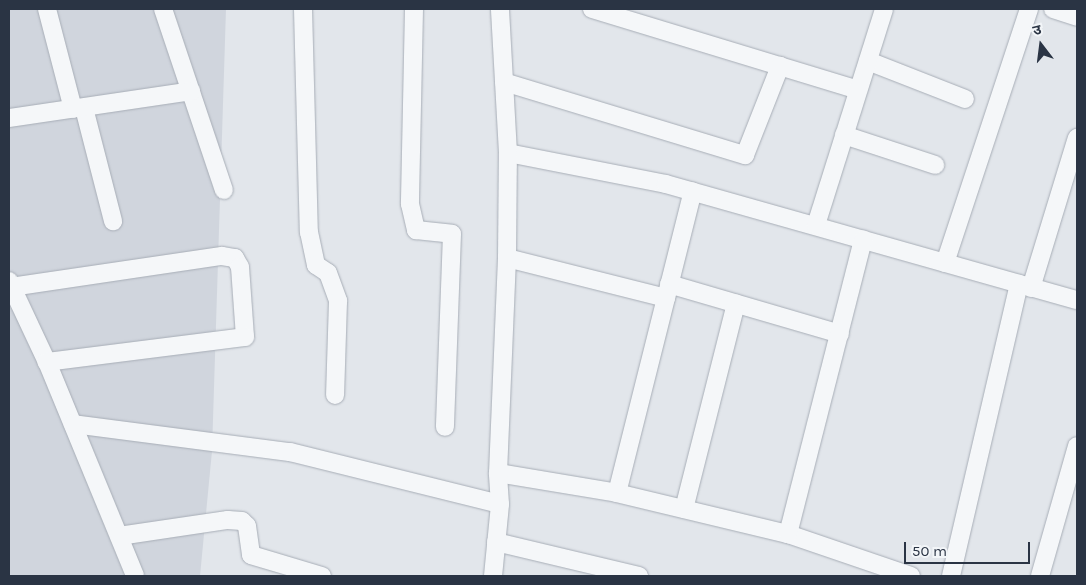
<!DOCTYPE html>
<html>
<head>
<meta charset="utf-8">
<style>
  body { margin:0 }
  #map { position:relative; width:1086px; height:585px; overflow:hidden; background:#e2e6eb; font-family:Karla,"Noto Sans Devanagari",sans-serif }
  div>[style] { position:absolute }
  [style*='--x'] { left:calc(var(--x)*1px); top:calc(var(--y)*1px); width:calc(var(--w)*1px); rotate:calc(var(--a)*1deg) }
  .built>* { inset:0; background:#d0d5dd }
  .roads { filter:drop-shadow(0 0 1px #a7adb6) drop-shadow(0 0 1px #a7adb6) }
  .street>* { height:18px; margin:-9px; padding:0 9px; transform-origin:9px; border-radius:9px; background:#f5f7f9 }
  span { translate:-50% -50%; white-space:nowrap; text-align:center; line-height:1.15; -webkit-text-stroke:4px #f2f5f8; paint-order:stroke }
  .frame { position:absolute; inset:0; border:10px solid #2a3444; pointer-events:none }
  .north { position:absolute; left:1016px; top:20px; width:50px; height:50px; -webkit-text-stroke:4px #f2f5f8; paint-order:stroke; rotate:345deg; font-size:14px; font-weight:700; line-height:20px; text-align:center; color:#2a3444 }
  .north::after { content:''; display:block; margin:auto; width:18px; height:22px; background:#2a3444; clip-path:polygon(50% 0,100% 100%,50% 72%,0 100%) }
  .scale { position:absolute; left:904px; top:542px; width:126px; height:22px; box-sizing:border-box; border:2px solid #2a3444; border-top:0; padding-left:6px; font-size:15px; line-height:18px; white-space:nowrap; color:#2a3444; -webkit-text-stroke:4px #f2f5f8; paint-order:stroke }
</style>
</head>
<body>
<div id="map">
  <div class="built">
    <i style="clip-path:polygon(9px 9px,226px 9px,212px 451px,200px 576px,9px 576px)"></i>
  </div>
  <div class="roads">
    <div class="street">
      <i style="--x:47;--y:9;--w:103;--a:75.4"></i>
      <i style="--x:163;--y:9;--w:191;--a:71.4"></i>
      <i style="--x:303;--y:9;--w:223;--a:88.5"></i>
      <i style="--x:309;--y:232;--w:34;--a:78"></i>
      <i style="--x:316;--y:265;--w:14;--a:34"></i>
      <i style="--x:328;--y:273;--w:30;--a:70"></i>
      <i style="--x:338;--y:301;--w:94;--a:91.8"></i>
      <i style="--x:414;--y:9;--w:195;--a:91.2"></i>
      <i style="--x:410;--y:204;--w:27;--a:77"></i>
      <i style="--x:416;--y:230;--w:36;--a:6"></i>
      <i style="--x:452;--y:234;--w:193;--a:92.1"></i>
      <i style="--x:592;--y:9;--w:278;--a:16.9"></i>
      <i style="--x:1053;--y:9;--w:25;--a:18"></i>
      <i style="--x:868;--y:61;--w:104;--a:21.4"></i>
      <i style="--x:504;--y:82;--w:252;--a:16.9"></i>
      <i style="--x:745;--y:155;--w:96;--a:-68.5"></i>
      <i style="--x:84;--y:108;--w:117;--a:75.6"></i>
      <i style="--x:9;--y:118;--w:184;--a:-8.4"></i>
      <i style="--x:844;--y:135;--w:96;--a:18.2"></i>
      <i style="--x:508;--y:153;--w:161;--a:11.1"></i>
      <i style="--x:666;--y:184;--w:427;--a:15.8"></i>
      <i style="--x:816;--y:225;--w:226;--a:-72.5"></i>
      <i style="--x:507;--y:258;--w:164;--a:14.1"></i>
      <i style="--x:945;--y:263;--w:268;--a:-71.7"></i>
      <i style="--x:9;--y:281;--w:89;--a:64.9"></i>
      <i style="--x:47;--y:362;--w:231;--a:67.6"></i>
      <i style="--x:669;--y:284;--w:178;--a:16.3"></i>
      <i style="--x:11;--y:287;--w:213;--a:-8.4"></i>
      <i style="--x:222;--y:256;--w:13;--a:9"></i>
      <i style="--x:235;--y:258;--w:10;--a:61"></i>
      <i style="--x:240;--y:267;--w:70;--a:85.9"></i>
      <i style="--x:245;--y:337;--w:200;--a:172.8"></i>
      <i style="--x:1031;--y:288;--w:157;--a:-73"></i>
      <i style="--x:73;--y:424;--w:219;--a:7.4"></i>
      <i style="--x:290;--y:452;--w:216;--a:13.9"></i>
      <i style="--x:498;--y:473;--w:121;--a:9.5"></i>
      <i style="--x:617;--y:493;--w:176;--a:13.5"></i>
      <i style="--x:788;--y:534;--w:130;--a:18.9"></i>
      <i style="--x:617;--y:493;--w:311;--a:-75.9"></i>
      <i style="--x:684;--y:509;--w:212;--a:-75.8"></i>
      <i style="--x:788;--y:534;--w:304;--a:-75.7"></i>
      <i style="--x:119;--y:536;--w:110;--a:-8.4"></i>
      <i style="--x:228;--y:520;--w:14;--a:4"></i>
      <i style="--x:242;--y:521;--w:7;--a:45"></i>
      <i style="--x:247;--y:526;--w:29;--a:82"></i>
      <i style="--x:251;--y:555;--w:74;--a:16.5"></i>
      <i style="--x:496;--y:542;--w:147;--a:13.4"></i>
      <i style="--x:493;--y:576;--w:72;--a:-84.4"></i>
      <i style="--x:500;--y:504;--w:31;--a:-94"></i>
      <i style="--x:498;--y:473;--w:215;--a:-87.6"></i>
      <i style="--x:507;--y:258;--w:105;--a:-89.5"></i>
      <i style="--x:508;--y:153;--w:144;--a:-93.2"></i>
      <i style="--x:951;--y:576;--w:300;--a:-76.9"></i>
      <i style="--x:1040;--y:576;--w:135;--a:-74.1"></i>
    </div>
  </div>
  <div class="frame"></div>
  <div class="north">उ</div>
  <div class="scale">50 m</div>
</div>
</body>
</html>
